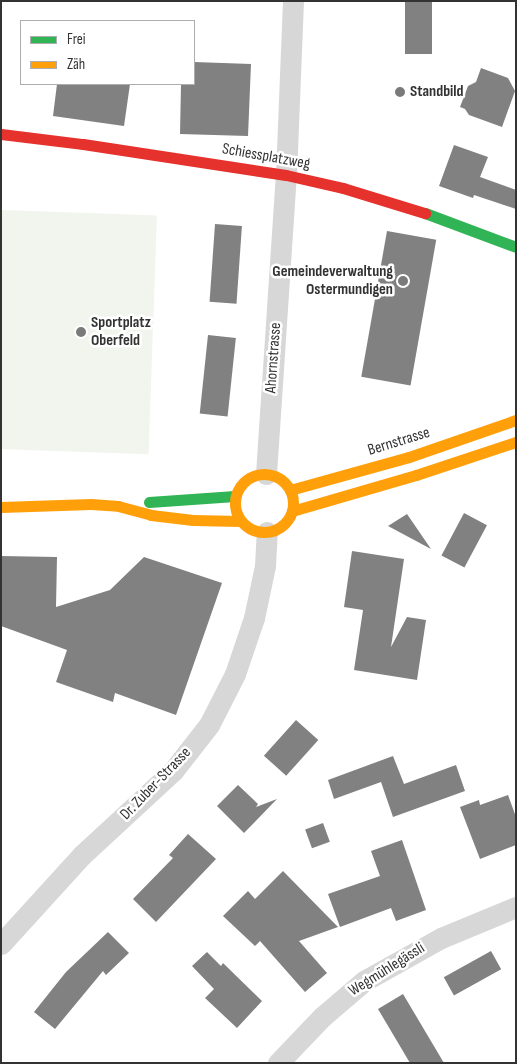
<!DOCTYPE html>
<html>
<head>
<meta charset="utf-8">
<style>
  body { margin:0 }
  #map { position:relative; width:517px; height:1064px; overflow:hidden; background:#fff; font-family:"Sofia Sans Condensed",sans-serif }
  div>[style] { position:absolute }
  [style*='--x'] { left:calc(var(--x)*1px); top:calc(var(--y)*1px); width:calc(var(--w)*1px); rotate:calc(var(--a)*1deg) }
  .green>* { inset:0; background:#f1f5ed; transform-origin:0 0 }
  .building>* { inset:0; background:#818181; transform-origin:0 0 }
  .street>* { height:21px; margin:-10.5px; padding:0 10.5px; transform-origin:10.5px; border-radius:10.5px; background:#d7d7d7 }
  .fast>* { height:11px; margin:-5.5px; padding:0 5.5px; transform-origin:5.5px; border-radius:5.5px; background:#30b455 }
  .slow>* { height:11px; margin:-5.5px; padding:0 5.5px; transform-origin:5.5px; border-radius:5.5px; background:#ff9f0a }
  .slow>.ring { margin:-5.5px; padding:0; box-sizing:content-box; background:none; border:11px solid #ff9f0a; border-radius:50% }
  .jam>* { height:11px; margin:-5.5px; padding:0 5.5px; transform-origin:5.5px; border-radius:5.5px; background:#e5322d }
  .dots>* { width:14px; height:14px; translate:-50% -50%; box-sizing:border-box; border:2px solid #fff; border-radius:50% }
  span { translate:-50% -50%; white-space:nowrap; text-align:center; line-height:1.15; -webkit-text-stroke:5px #fff; paint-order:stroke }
  .poi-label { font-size:16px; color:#333; font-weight:700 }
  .left { translate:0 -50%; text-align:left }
  .right { translate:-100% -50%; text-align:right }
  .street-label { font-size:16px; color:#333 }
  .frame { position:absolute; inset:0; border:2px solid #333; pointer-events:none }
  .legend { position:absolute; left:20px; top:20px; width:175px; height:65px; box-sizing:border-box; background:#fff; border:1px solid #adadad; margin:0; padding:6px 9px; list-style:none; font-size:15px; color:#333 }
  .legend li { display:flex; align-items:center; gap:10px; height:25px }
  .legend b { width:25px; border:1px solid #adadad }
</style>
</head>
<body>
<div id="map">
  <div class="green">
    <i style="left:1px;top:210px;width:156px;height:239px;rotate:2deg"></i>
  </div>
  <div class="building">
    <i style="left:405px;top:1px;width:27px;height:53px"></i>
    <i style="clip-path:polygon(194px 62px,251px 64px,248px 136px,180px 134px,181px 84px,194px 84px)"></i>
    <i style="clip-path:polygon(481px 68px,508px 78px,515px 91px,502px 127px,469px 115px,465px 109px,460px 107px,468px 86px,476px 82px)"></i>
    <i style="clip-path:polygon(57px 84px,130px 84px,124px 126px,53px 116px)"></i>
    <i style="clip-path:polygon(454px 145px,488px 157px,480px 177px,516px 190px,516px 209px,474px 195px,473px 198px,439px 186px)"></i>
    <i style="left:215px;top:224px;width:27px;height:78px;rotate:4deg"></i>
    <i style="left:387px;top:231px;width:50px;height:148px;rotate:10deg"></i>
    <i style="left:208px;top:335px;width:28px;height:79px;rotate:6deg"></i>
    <i style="left:464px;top:513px;width:26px;height:48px;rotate:28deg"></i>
    <i style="clip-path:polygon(407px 514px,431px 549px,388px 526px)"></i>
    <i style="clip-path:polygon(352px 551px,404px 559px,391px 647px,407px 617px,426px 620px,417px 680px,354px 670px,363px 610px,344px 607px)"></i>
    <i style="clip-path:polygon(1px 556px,57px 557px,56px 607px,110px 590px,144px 557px,222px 583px,176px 715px,115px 693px,113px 702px,56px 682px,67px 650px,1px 626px)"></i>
    <i style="left:296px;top:720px;width:30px;height:48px;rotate:42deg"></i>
    <i style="clip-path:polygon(393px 756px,404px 784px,456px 765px,465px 791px,393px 817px,381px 782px,334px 799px,328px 780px)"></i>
    <i style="clip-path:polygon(238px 785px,258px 804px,256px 807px,277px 799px,244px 833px,217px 806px)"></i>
    <i style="clip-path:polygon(508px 795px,516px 817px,516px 845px,480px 859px,460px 807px,479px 800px,480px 805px)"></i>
    <i style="left:323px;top:823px;width:20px;height:19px;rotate:70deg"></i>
    <i style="clip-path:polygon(188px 834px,216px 859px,156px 922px,133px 899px,173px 858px,169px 855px)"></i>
    <i style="clip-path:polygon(402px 840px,426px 910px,396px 921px,391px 908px,340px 927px,328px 894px,380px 876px,371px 851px)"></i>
    <i style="clip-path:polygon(283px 871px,338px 927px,299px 941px,327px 973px,305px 992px,260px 941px,255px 946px,223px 916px,248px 891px,255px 899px)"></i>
    <i style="clip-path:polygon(108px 932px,129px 953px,106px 975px,103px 971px,55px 1029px,34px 1012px,66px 972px)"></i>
    <i style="left:491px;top:951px;width:21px;height:54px;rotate:61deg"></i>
    <i style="clip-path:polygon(207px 952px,221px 966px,223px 963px,262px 1001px,237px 1028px,205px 998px,214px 989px,192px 966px)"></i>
    <i style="clip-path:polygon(403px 994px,444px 1063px,410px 1063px,378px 1009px)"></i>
  </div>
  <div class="street">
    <i style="--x:266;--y:474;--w:300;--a:-86.2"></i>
    <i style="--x:286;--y:175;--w:174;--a:-87.7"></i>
    <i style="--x:1;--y:944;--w:120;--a:-47.7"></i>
    <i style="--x:82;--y:855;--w:124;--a:-42.7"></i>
    <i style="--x:173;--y:771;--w:58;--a:-52"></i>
    <i style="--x:209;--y:725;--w:57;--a:-63"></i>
    <i style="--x:235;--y:674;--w:59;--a:-71.3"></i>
    <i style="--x:254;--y:618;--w:53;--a:-78.1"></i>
    <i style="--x:265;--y:566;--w:34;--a:-87"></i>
    <i style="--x:278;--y:1063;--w:64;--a:-46.3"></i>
    <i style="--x:322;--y:1017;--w:55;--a:-40.6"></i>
    <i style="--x:364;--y:981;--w:88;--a:-29.2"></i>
    <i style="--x:441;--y:938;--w:81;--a:-22.5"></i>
  </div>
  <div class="fast">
    <i style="--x:425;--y:213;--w:97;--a:20.5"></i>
    <i style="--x:149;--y:502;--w:86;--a:-4"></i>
  </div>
  <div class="slow">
    <i class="ring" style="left:235px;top:474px;width:47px;height:47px"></i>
    <i style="--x:290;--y:490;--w:123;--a:-15.5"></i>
    <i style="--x:409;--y:457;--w:113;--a:-19.1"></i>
    <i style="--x:1;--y:507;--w:90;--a:-1.9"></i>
    <i style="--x:91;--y:504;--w:27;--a:4"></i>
    <i style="--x:118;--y:506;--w:34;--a:15"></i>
    <i style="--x:151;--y:515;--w:42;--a:6.8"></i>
    <i style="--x:193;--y:520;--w:47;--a:1.2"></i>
    <i style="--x:292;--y:511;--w:129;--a:-16.2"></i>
    <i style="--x:416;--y:475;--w:105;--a:-18.3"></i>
  </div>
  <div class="jam">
    <i style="--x:1;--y:134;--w:83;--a:7"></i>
    <i style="--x:83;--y:144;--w:205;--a:8.7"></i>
    <i style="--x:286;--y:175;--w:58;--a:12.8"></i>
    <i style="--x:343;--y:188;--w:86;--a:17"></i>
  </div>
  <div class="dots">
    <i style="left:400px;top:92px;background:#7a7a7a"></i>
    <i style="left:403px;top:281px;background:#7a7a7a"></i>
    <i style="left:81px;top:332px;background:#7a7a7a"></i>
  </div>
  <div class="poi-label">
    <span class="left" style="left:410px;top:92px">Standbild</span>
    <span class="right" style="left:393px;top:281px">Gemeindeverwaltung<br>Ostermundigen</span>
    <span class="left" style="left:91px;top:332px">Sportplatz<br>Oberfeld</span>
  </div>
  <div class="street-label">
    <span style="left:266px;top:157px;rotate:10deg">Schiessplatzweg</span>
    <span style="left:274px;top:358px;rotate:-86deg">Ahornstrasse</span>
    <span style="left:399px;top:442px;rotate:-17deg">Bernstrasse</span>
    <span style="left:156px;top:784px;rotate:-46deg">Dr. Zuber-Strasse</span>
    <span style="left:387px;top:970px;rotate:-32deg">Wegmühlegässli</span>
  </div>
  <div class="frame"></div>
  <ul class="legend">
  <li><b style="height:6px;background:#30b455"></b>Frei</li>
  <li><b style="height:6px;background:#ff9f0a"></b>Zäh</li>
  </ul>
</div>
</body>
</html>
